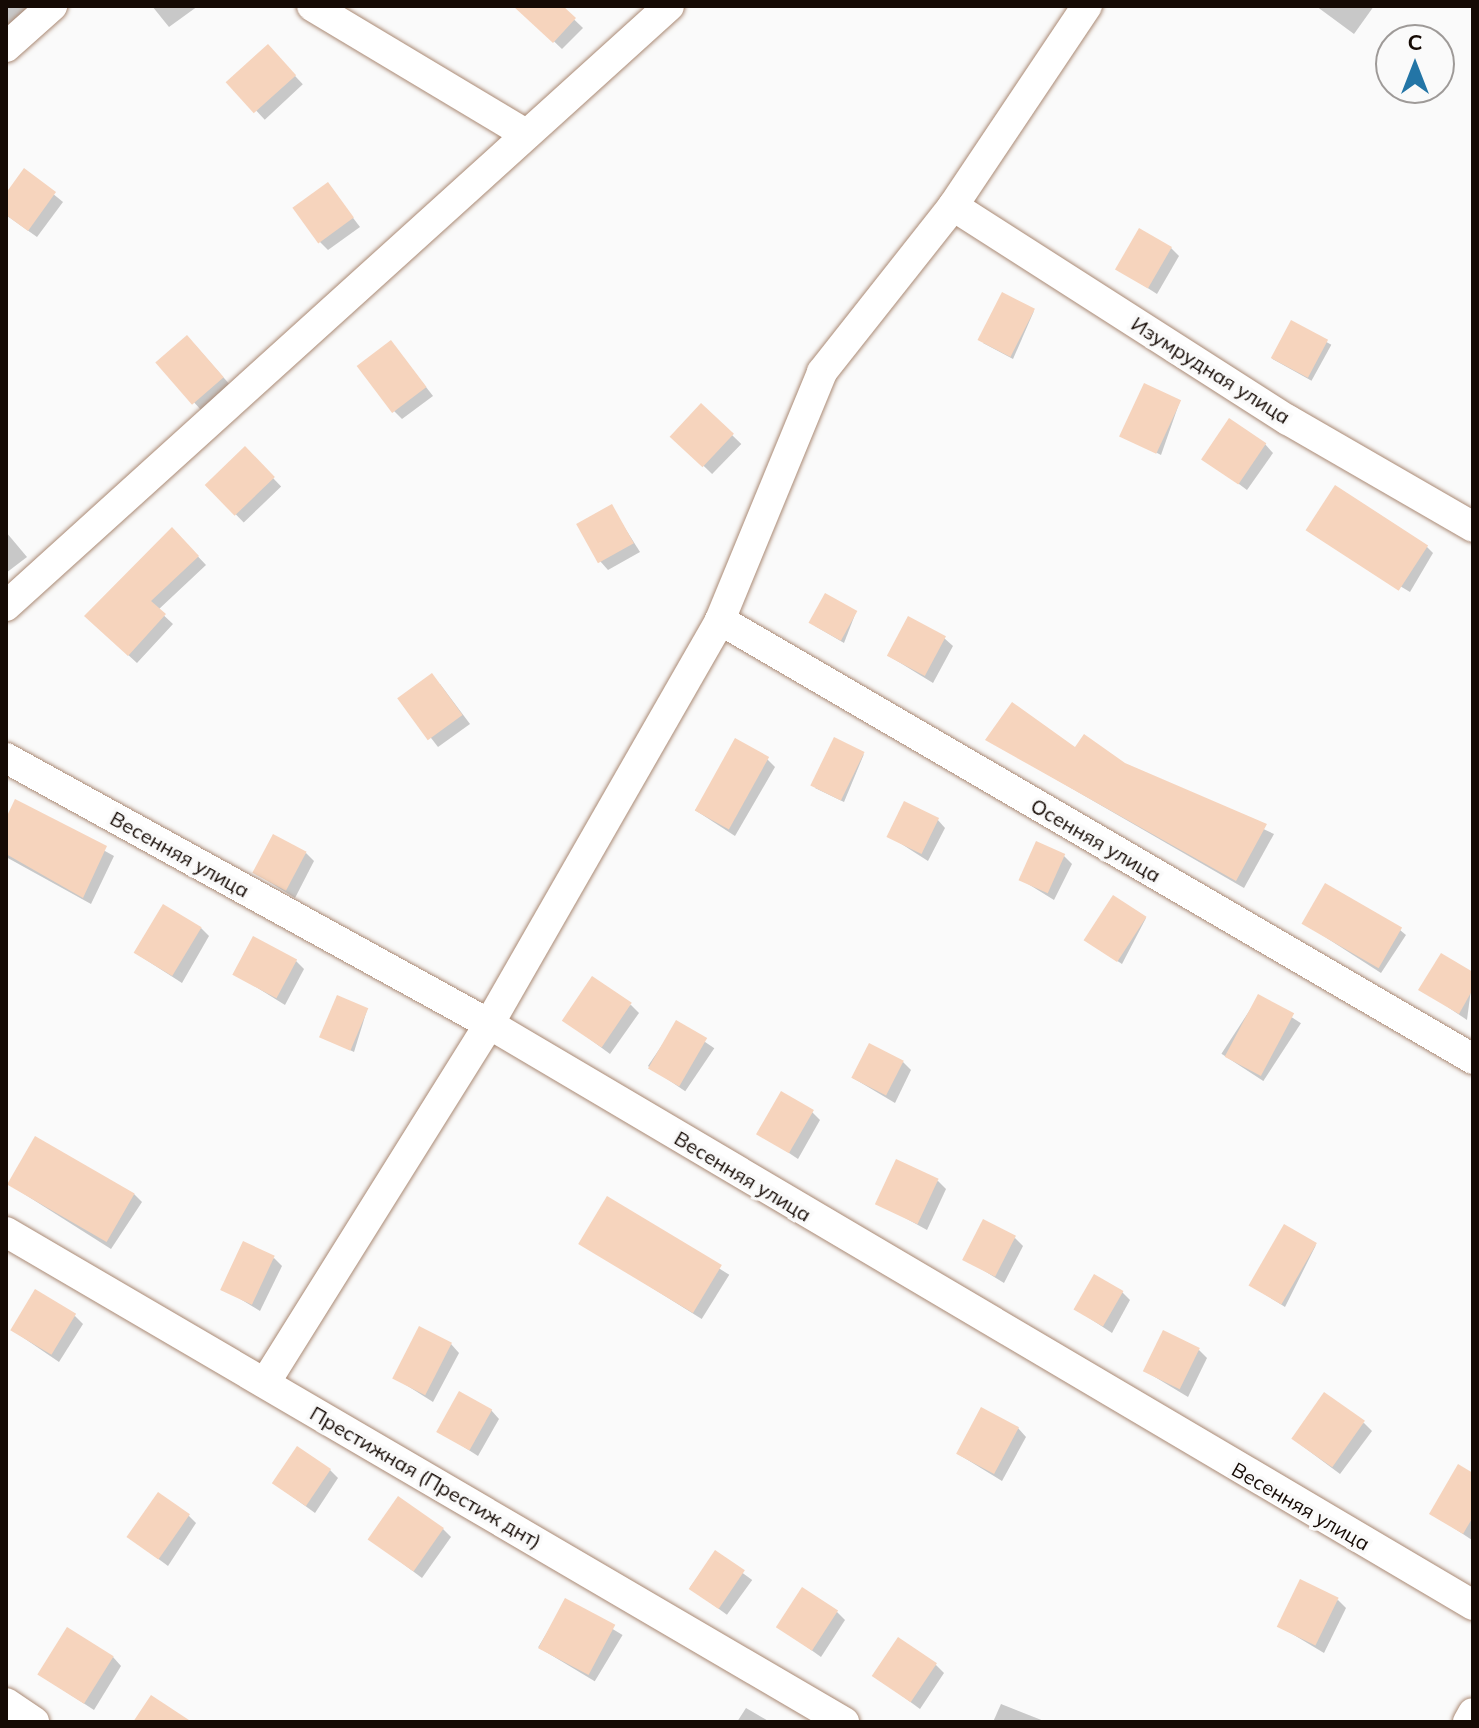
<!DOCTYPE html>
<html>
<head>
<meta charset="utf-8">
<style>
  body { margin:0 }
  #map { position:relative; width:1479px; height:1728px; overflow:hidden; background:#fafafa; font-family:Mulish,sans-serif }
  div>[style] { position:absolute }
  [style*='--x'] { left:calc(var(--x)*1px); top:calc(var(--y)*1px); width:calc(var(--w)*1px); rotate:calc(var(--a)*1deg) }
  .shadow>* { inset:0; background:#0003; transform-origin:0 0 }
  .building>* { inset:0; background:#f6d4bd; transform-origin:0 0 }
  .roads { filter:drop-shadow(0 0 2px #aa8a75) drop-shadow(0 0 2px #aa8a75) }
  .minor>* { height:30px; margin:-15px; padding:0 15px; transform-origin:15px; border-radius:15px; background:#fff }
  span { translate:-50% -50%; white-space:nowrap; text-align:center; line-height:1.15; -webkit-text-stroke:7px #fafafa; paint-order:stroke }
  .street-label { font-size:20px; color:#150a04 }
  .frame { position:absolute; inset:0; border:8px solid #150a04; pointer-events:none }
  .north { position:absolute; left:1375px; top:24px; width:80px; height:80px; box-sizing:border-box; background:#fafafa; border:2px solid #9e9a98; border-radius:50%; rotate:0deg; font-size:22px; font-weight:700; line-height:32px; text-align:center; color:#150a04 }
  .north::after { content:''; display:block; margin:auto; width:28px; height:36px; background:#2375a6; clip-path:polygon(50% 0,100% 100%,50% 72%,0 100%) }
</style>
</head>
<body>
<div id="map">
  <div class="shadow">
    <i style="clip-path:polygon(6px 6px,31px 6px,6px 29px)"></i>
    <i style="clip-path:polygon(152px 6px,198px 6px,169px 27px)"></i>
    <i style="clip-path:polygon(531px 6px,560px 6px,583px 28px,562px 49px,524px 13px)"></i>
    <i style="clip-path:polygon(1316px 6px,1374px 6px,1354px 34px)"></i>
    <i style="left:268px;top:47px;width:51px;height:52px;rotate:47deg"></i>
    <i style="clip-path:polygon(25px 171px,63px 202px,37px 237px,6px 215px,6px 197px)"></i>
    <i style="clip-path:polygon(328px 185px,360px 227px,328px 250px,320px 242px)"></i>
    <i style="clip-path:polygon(1171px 248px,1179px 256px,1157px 294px,1118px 269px)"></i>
    <i style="clip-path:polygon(1034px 311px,1013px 359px,983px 343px)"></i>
    <i style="left:1292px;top:323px;width:45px;height:41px;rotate:29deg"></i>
    <i style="clip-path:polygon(195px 345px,231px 386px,202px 411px,158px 363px)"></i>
    <i style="clip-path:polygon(398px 351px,433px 396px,402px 419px,394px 411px)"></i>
    <i style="clip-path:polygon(1180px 401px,1161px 455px,1122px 435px)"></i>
    <i style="left:701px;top:405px;width:56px;height:42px;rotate:44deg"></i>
    <i style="clip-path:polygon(1265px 444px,1273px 453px,1247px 490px,1204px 458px)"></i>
    <i style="left:245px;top:449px;width:52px;height:52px;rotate:46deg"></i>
    <i style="clip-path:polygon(611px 506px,640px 552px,608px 570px,600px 561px)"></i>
    <i style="clip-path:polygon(172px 529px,206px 565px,158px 610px,173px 624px,137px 663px,94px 624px)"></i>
    <i style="clip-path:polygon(6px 532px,27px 557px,6px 573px)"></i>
    <i style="clip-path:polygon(1310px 532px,1427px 547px,1433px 553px,1410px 592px)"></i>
    <i style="clip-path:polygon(856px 612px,844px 643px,815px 626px)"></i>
    <i style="clip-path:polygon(944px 638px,953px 646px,933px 683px,889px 656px)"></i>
    <i style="clip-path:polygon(440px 684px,470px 724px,438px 747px,401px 699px)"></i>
    <i style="clip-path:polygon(988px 740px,1124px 764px,1274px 834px,1244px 888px)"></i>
    <i style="clip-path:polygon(864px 754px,844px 802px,815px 788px)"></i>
    <i style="clip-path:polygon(767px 759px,775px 767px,735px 836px,695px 810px)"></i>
    <i style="clip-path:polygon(16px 802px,114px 856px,91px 904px,6px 857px,6px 822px)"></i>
    <i style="clip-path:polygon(937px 819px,945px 828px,928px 861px,889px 836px)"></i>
    <i style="clip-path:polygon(306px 853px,314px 861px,295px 898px,255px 873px)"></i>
    <i style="clip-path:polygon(1064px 856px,1072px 864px,1054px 900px,1020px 879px)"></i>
    <i style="clip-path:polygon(1146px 918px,1122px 964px,1090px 943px)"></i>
    <i style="clip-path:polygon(1305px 924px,1400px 930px,1406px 935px,1381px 973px)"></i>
    <i style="clip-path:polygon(201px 928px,209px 936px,182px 983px,137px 954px)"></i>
    <i style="clip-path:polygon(296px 961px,304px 969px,285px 1005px,235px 974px)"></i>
    <i style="clip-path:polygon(1473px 974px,1467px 1020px,1421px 989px)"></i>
    <i style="left:1259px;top:996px;width:50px;height:69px;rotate:33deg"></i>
    <i style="clip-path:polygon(631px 1005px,639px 1013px,610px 1054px,564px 1020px)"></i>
    <i style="clip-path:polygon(367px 1010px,354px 1052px,321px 1036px)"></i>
    <i style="left:677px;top:1023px;width:45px;height:52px;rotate:34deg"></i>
    <i style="clip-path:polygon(903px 1062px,911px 1070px,895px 1103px,853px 1078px)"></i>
    <i style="clip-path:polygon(812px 1112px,820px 1120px,798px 1159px,759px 1133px)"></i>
    <i style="clip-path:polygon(938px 1181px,946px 1189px,927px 1230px,878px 1203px)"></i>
    <i style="clip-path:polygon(10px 1185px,134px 1194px,142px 1202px,111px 1249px)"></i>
    <i style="left:608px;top:1199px;width:143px;height:52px;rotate:32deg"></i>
    <i style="clip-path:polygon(1015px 1238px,1023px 1246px,1004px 1283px,965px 1259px)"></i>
    <i style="clip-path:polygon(1316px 1245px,1285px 1307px,1250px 1285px)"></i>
    <i style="clip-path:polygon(274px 1258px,282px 1266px,260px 1311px,222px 1288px)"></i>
    <i style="clip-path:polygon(1122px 1292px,1130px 1300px,1112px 1333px,1077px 1310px)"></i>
    <i style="clip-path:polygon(75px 1316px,83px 1324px,59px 1362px,12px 1330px)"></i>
    <i style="clip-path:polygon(451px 1344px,459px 1353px,433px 1402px,395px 1378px)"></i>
    <i style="clip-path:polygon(1199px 1350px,1207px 1358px,1188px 1397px,1145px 1371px)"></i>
    <i style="clip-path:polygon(491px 1410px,499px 1419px,478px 1456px,439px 1431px)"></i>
    <i style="clip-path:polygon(1364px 1423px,1372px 1431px,1340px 1474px,1293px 1439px)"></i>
    <i style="clip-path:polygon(1018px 1428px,1026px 1437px,1002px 1481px,958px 1454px)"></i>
    <i style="clip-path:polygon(330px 1470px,338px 1478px,315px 1513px,275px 1484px)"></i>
    <i style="clip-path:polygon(1473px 1476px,1473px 1538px,1472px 1540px,1431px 1513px)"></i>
    <i style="clip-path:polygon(188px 1515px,196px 1523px,168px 1566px,130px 1538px)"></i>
    <i style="clip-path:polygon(443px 1529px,451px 1537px,422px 1578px,370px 1539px)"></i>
    <i style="left:715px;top:1553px;width:46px;height:43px;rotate:36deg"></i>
    <i style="clip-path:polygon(1338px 1600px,1346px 1608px,1324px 1653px,1279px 1626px)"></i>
    <i style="left:566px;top:1601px;width:66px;height:54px;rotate:31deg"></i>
    <i style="clip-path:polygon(837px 1612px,845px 1620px,821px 1657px,779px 1627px)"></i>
    <i style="clip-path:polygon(113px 1657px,121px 1666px,94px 1710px,40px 1675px)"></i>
    <i style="clip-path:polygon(936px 1665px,944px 1673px,920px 1709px,875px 1676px)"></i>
    <i style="clip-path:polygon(1001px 1704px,1044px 1721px,1045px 1722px,993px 1722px)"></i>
    <i style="clip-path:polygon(746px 1708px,770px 1722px,737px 1722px)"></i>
  </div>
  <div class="building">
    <i style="clip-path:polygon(513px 6px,563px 6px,576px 18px,553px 43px)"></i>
    <i style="left:268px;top:44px;width:42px;height:57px;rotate:48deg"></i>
    <i style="clip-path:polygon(24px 168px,56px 192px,28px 231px,6px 215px,6px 193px)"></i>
    <i style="left:328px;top:182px;width:44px;height:44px;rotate:54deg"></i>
    <i style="left:1139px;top:228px;width:38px;height:48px;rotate:30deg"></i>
    <i style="left:1002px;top:292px;width:37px;height:54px;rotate:27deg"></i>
    <i style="left:1291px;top:320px;width:42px;height:43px;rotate:28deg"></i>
    <i style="left:187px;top:335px;width:56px;height:42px;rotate:49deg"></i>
    <i style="left:391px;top:340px;width:59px;height:43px;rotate:53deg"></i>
    <i style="left:1144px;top:383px;width:41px;height:59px;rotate:25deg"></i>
    <i style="left:701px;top:403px;width:45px;height:46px;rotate:43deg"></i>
    <i style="left:1229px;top:418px;width:45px;height:50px;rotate:34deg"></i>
    <i style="left:245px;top:446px;width:43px;height:56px;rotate:46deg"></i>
    <i style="left:1335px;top:485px;width:111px;height:54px;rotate:33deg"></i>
    <i style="left:612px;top:504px;width:45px;height:41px;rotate:61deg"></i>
    <i style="clip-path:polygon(172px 527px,199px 556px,151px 601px,166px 614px,128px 656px,84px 616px)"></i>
    <i style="left:825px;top:593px;width:37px;height:34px;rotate:29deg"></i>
    <i style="left:908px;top:616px;width:43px;height:45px;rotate:28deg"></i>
    <i style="left:432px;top:673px;width:52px;height:43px;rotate:54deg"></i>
    <i style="clip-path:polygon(1012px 702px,1075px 747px,1084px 734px,1125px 763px,1267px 824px,1236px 881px,985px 740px)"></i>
    <i style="left:834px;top:737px;width:34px;height:54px;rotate:26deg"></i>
    <i style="left:735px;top:738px;width:39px;height:83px;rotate:29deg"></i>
    <i style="clip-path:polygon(15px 799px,107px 846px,83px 898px,6px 854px,6px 818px)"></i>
    <i style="left:904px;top:801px;width:39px;height:40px;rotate:26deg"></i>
    <i style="left:273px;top:834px;width:38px;height:44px;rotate:28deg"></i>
    <i style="left:1036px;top:841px;width:32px;height:43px;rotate:24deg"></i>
    <i style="left:1325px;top:883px;width:89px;height:47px;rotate:30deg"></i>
    <i style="left:1113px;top:895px;width:40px;height:54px;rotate:33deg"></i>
    <i style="left:163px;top:904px;width:45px;height:57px;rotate:31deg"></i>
    <i style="left:253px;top:936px;width:50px;height:44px;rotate:28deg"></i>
    <i style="clip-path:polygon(1441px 953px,1473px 972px,1473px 989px,1459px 1014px,1418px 990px)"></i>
    <i style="left:592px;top:976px;width:48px;height:54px;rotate:34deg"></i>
    <i style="left:1258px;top:994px;width:41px;height:71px;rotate:28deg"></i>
    <i style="left:337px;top:995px;width:34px;height:46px;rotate:23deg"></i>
    <i style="left:676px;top:1020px;width:36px;height:56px;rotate:30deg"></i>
    <i style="left:869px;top:1043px;width:39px;height:39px;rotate:27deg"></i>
    <i style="left:781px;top:1091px;width:38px;height:50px;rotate:30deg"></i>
    <i style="left:35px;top:1136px;width:115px;height:56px;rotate:30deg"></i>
    <i style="left:896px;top:1159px;width:47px;height:50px;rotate:25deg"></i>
    <i style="left:607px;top:1196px;width:134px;height:56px;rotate:31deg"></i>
    <i style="left:983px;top:1219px;width:37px;height:46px;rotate:27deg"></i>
    <i style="left:1284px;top:1224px;width:38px;height:71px;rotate:30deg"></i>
    <i style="left:243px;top:1241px;width:35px;height:54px;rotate:25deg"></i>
    <i style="left:1094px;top:1274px;width:34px;height:41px;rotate:30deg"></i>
    <i style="left:35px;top:1289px;width:48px;height:48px;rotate:31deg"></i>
    <i style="left:419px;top:1326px;width:37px;height:59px;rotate:27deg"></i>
    <i style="left:1163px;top:1330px;width:41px;height:46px;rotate:26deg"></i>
    <i style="left:459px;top:1391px;width:38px;height:47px;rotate:29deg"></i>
    <i style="left:1324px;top:1392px;width:50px;height:57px;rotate:35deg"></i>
    <i style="left:981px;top:1407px;width:43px;height:53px;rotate:28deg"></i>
    <i style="left:297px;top:1446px;width:41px;height:45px;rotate:34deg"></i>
    <i style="clip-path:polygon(1458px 1464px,1473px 1473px,1473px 1517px,1463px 1534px,1429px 1514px)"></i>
    <i style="left:158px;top:1492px;width:39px;height:55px;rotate:35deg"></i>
    <i style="left:398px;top:1496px;width:56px;height:53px;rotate:35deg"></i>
    <i style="left:715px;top:1550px;width:36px;height:47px;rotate:34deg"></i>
    <i style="left:1300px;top:1579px;width:43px;height:53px;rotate:26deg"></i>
    <i style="left:802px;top:1587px;width:43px;height:48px;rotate:33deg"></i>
    <i style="left:565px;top:1598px;width:57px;height:57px;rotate:28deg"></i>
    <i style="left:67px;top:1627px;width:55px;height:56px;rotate:32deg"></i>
    <i style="left:898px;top:1637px;width:47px;height:47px;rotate:34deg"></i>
    <i style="clip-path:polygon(151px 1695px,192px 1722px,133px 1722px)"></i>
  </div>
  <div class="roads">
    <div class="minor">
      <i style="--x:312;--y:6;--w:247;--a:30.9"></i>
      <i style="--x:6;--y:47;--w:62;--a:-41.7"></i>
      <i style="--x:953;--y:206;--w:398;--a:32.6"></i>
      <i style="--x:1288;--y:420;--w:214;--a:30"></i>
      <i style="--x:6;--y:606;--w:894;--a:-42.14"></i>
      <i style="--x:720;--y:620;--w:872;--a:30.24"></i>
      <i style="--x:6;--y:758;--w:551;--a:28.84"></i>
      <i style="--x:489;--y:1024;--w:1143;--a:30.56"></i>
      <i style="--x:6;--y:1232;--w:971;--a:30.32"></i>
      <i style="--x:265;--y:1383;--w:423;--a:-58"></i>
      <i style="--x:489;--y:1024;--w:465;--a:-60.2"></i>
      <i style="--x:720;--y:620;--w:268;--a:-67.6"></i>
      <i style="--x:822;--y:372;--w:211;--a:-51.7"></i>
      <i style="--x:953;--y:206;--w:241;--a:-56.2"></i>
      <i style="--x:6;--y:1703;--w:34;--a:34"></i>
      <i style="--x:1468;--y:1722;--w:10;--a:-61"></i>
    </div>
  </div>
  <div class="street-label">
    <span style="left:1211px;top:370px;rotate:32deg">Изумрудная улица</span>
    <span style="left:1096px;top:840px;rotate:30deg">Осенняя улица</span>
    <span style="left:180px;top:854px;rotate:29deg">Весенняя улица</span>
    <span style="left:743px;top:1176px;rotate:31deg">Весенняя улица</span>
    <span style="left:426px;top:1477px;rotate:30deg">Престижная (Престиж днт)</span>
    <span style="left:1301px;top:1506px;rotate:30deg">Весенняя улица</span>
  </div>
  <div class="frame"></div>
  <div class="north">С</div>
</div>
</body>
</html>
